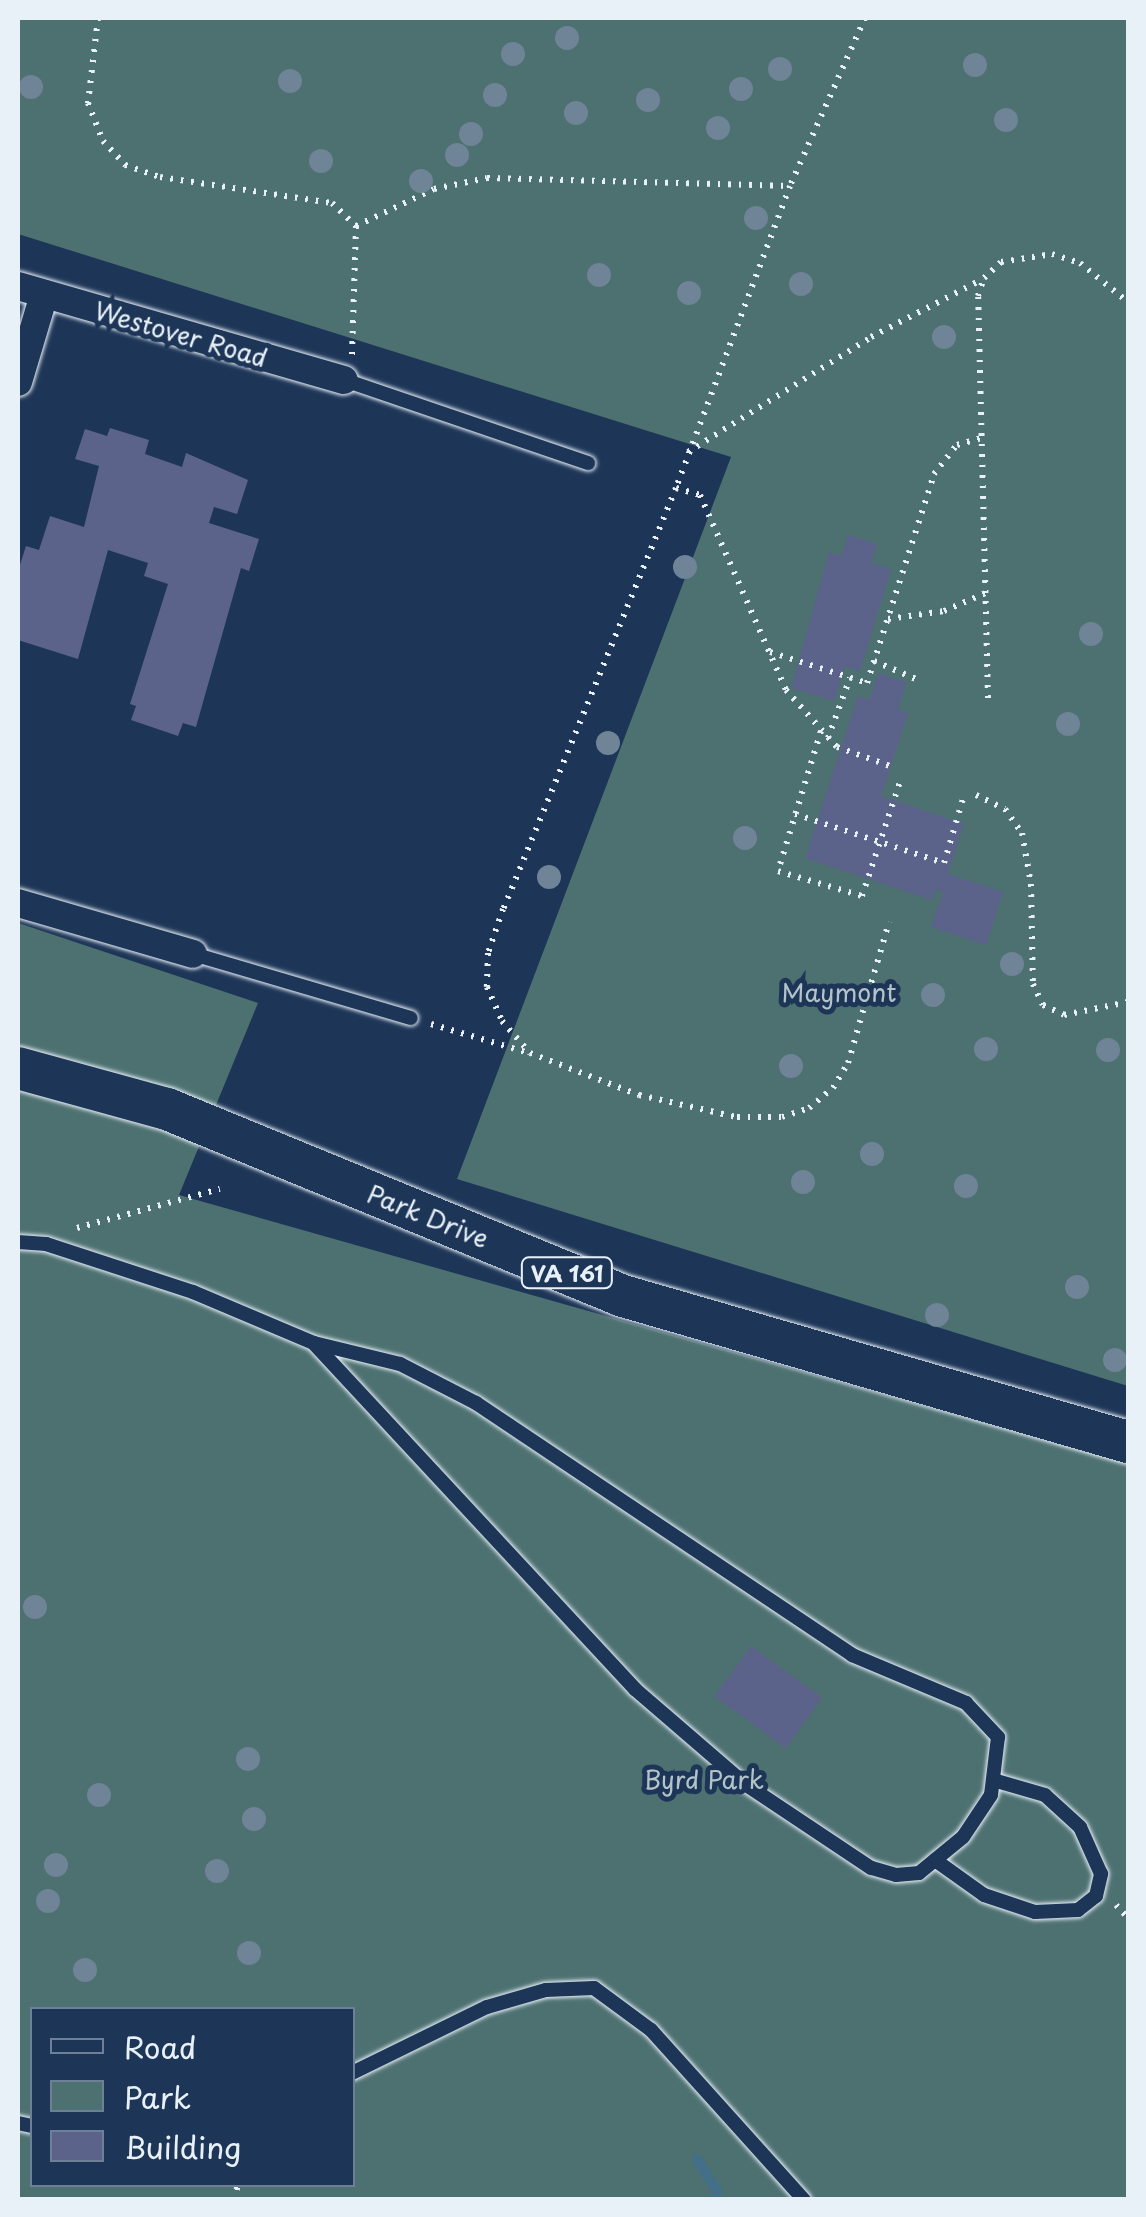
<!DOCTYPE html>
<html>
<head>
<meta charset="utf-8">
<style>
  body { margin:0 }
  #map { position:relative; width:1146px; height:2217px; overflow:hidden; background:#1d3557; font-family:"Playpen Sans",sans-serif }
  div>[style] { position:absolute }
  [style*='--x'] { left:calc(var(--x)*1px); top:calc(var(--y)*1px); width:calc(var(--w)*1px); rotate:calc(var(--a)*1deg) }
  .green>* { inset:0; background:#4d7071 }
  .stream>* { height:10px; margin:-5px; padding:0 5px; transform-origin:5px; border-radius:5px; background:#436f89 }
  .building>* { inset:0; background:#5c638a; transform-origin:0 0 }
  .path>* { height:6px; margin-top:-3px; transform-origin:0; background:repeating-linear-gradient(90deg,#e8f1f8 0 2.5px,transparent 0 10.5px) }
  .roads { filter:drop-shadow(0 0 2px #e8f1f8) drop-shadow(0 0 2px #e8f1f8) }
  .service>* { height:14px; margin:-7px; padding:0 7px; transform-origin:7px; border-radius:7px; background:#1d3557 }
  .minor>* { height:28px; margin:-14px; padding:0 14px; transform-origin:14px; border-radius:14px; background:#1d3557 }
  .primary>* { height:42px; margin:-21px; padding:0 21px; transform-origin:21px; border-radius:21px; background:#1d3557 }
  .trees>* { width:24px; height:24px; margin:-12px; border-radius:50%; background:#6f8496 }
  span { translate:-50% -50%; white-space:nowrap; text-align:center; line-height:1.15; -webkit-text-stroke:10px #1d3557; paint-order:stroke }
  .shield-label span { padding:2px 8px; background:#1d3557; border:2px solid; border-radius:8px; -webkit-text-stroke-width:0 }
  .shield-label { font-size:22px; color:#e8f1f8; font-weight:700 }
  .street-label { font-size:25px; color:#e8f1f8 }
  .park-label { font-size:25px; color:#b2c4c9 }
  .frame { position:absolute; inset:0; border:20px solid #e8f1f8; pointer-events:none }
  .legend { position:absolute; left:30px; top:2007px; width:325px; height:180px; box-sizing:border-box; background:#1d3557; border:2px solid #6e8097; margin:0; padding:12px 18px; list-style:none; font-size:30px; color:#e8f1f8 }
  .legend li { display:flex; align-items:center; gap:20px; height:50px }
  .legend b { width:50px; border:2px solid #6e8097 }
</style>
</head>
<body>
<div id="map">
  <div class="green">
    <i style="clip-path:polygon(18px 18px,1128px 18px,1128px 1386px,457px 1179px,731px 457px,18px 234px)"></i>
    <i style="clip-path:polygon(evenodd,18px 923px,258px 1003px,179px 1195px,1128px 1464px,1128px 2199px,18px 2199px,18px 923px,32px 2010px,352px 2010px,352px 2184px,32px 2184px,32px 2010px)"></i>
  </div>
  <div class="stream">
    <i style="--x:697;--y:2159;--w:38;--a:58"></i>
    <i style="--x:717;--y:2191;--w:9;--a:103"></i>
  </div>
  <div class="building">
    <i style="clip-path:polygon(110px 428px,149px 440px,145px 454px,182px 467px,186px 453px,248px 480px,237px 514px,214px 507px,209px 523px,259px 539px,249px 571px,241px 568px,196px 727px,183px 723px,178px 736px,131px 720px,136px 706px,130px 704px,168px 584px,144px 576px,148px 563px,108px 550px,78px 659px,18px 640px,18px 571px,26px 546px,39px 550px,50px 516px,84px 527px,99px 466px,75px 459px,85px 429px,107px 436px)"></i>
    <i style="clip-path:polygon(848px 535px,877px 544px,871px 563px,891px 569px,860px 671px,845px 666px,834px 701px,791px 688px,829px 552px,841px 556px)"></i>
    <i style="clip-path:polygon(878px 673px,906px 682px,898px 709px,908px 713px,881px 796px,964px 824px,948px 874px,1003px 892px,986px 945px,931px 927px,943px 892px,935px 890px,932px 900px,805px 858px,858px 696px,869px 700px)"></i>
    <i style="left:751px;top:1646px;width:88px;height:62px;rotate:36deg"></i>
  </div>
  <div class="path">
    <i style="--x:98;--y:18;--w:86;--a:96.7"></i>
    <i style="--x:88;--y:103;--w:41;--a:68.5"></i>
    <i style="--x:103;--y:141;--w:33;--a:47"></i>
    <i style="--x:125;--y:165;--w:37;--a:19"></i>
    <i style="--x:160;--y:177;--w:174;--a:8.6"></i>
    <i style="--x:332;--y:203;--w:33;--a:44"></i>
    <i style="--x:356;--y:226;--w:129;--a:91.8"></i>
    <i style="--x:865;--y:18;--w:184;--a:114.1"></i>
    <i style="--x:790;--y:186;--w:323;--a:110.7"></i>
    <i style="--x:676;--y:488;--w:455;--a:112.3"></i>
    <i style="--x:503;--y:909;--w:46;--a:108.8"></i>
    <i style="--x:488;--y:953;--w:34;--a:92"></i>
    <i style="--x:487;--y:987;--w:37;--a:66"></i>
    <i style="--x:502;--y:1021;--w:43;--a:48.8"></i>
    <i style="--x:530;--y:1053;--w:117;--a:21.1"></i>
    <i style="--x:639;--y:1095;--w:100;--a:12.7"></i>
    <i style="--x:737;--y:1117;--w:45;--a:0"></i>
    <i style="--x:782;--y:1117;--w:28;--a:-18"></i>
    <i style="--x:809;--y:1108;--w:31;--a:-40"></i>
    <i style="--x:833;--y:1088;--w:29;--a:-59"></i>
    <i style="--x:848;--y:1063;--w:147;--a:-73.8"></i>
    <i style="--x:356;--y:226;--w:86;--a:-25.4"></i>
    <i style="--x:434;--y:189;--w:54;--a:-11.7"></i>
    <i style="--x:487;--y:178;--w:303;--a:1.5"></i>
    <i style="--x:688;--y:452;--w:216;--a:-32.1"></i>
    <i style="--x:871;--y:337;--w:126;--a:-27.4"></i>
    <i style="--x:676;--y:488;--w:25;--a:16"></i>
    <i style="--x:700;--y:495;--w:213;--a:66.2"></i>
    <i style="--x:786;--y:690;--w:76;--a:48.2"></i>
    <i style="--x:837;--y:747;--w:59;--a:19.7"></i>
    <i style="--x:888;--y:619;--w:57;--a:-8.1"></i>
    <i style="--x:944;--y:611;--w:48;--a:-23.4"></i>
    <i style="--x:770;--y:652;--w:102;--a:17.7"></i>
    <i style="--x:867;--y:683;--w:219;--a:-72.2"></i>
    <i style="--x:934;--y:474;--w:37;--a:-52"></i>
    <i style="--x:957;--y:445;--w:26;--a:-16"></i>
    <i style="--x:874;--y:661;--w:46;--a:23.2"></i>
    <i style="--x:988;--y:698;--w:402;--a:-91.4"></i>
    <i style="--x:978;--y:296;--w:19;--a:-72"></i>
    <i style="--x:984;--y:278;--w:23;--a:-43"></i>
    <i style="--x:1001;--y:262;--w:52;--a:-8.9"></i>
    <i style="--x:1052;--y:254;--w:29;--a:18"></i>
    <i style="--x:1080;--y:263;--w:62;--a:39.1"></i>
    <i style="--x:821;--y:731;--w:146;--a:107.1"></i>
    <i style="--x:778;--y:871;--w:88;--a:16.6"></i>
    <i style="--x:862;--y:896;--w:120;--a:-71.6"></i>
    <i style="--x:828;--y:738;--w:64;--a:-69.9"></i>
    <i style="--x:976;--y:795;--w:32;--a:26"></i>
    <i style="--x:1005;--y:809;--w:29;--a:55"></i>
    <i style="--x:1022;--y:833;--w:52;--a:80"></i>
    <i style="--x:1031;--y:884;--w:100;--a:88.9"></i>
    <i style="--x:1033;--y:984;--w:23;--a:65"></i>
    <i style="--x:1043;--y:1005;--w:23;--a:25"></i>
    <i style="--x:1064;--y:1015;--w:65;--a:-11.5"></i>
    <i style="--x:795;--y:814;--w:157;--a:18.2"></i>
    <i style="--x:944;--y:863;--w:67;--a:-73.5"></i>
    <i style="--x:431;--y:1024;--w:102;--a:16.5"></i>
    <i style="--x:77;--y:1228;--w:148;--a:-15.3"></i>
    <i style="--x:1116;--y:1905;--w:18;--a:47"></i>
    <i style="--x:234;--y:2200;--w:16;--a:-76"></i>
  </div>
  <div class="roads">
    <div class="service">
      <i style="--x:344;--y:380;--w:258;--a:18.8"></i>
      <i style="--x:193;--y:954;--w:227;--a:16.4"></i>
      <i style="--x:18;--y:1242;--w:28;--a:4"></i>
      <i style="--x:46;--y:1244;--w:155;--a:18.1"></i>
      <i style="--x:193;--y:1292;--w:131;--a:22.9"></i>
      <i style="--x:314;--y:1343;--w:89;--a:13.7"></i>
      <i style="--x:400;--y:1364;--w:85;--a:27.2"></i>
      <i style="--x:476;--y:1403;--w:453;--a:33.8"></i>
      <i style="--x:852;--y:1655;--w:124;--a:22.8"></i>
      <i style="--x:966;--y:1703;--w:47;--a:46.7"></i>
      <i style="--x:998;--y:1737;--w:58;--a:96.9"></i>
      <i style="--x:991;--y:1795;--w:50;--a:123.7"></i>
      <i style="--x:963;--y:1837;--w:57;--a:140.7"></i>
      <i style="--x:919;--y:1873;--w:23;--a:175"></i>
      <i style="--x:896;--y:1875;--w:26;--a:-164"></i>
      <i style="--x:871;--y:1868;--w:151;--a:-146.3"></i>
      <i style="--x:745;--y:1784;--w:145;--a:-139.2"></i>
      <i style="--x:635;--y:1689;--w:472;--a:-132.9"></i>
      <i style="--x:935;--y:1860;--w:60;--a:35.5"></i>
      <i style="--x:984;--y:1895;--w:54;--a:18.4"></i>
      <i style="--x:1035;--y:1912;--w:43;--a:-2.7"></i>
      <i style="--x:1078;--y:1910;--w:23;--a:-38"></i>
      <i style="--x:1096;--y:1896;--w:23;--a:-77"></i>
      <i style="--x:1101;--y:1874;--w:51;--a:-114.1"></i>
      <i style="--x:1080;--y:1827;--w:47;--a:-137.6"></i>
      <i style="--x:1045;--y:1795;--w:54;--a:-163.9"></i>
      <i style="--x:352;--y:2073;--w:150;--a:-26.1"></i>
      <i style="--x:487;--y:2007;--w:61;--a:-16.1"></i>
      <i style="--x:546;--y:1990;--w:48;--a:-2.4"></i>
      <i style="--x:594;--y:1988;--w:71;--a:36.4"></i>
      <i style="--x:651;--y:2030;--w:229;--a:48"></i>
      <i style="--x:18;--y:2123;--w:14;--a:12"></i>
    </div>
    <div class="minor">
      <i style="--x:18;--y:286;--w:339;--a:16.1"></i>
      <i style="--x:18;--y:382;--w:91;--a:-73.4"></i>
      <i style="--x:18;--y:903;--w:182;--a:16.2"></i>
    </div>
    <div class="primary">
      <i style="--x:18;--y:1068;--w:155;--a:15.4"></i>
      <i style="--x:167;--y:1109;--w:493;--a:22.3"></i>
      <i style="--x:623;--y:1296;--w:526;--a:16.13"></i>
    </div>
  </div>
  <div class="trees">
    <i style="left:567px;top:38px"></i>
    <i style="left:513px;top:54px"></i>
    <i style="left:975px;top:65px"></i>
    <i style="left:780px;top:69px"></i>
    <i style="left:290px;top:81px"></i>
    <i style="left:31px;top:87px"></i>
    <i style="left:741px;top:89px"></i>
    <i style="left:495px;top:95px"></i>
    <i style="left:648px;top:100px"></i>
    <i style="left:576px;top:113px"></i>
    <i style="left:1006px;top:120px"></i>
    <i style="left:718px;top:128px"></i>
    <i style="left:471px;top:134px"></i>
    <i style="left:457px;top:155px"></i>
    <i style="left:321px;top:161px"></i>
    <i style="left:421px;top:181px"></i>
    <i style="left:756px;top:218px"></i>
    <i style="left:599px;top:275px"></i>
    <i style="left:801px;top:284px"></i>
    <i style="left:689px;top:293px"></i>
    <i style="left:944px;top:337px"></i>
    <i style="left:685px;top:567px"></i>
    <i style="left:1091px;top:634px"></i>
    <i style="left:1068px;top:724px"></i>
    <i style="left:608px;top:743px"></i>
    <i style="left:745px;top:838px"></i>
    <i style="left:549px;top:877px"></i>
    <i style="left:1012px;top:964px"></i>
    <i style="left:933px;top:995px"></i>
    <i style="left:986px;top:1049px"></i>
    <i style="left:1108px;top:1050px"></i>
    <i style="left:791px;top:1066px"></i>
    <i style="left:872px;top:1154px"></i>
    <i style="left:803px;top:1182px"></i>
    <i style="left:966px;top:1186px"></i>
    <i style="left:1077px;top:1287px"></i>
    <i style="left:937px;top:1315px"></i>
    <i style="left:1115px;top:1360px"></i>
    <i style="left:35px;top:1607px"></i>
    <i style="left:248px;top:1759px"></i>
    <i style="left:99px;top:1795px"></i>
    <i style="left:254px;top:1819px"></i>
    <i style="left:56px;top:1865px"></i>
    <i style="left:217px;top:1871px"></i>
    <i style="left:48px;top:1901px"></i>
    <i style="left:249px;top:1953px"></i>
    <i style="left:85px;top:1970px"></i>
  </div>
  <div class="shield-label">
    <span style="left:567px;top:1273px">VA 161</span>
  </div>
  <div class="street-label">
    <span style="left:181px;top:334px;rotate:16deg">Westover Road</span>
    <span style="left:428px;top:1216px;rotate:22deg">Park Drive</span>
  </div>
  <div class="park-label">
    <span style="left:839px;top:992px">Maymont</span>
    <span style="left:704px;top:1779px">Byrd Park</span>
  </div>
  <div class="frame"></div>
  <ul class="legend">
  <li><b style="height:12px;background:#1d3557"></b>Road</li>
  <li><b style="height:28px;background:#4d7071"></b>Park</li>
  <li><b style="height:28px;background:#5c638a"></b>Building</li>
  </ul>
</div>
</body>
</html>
